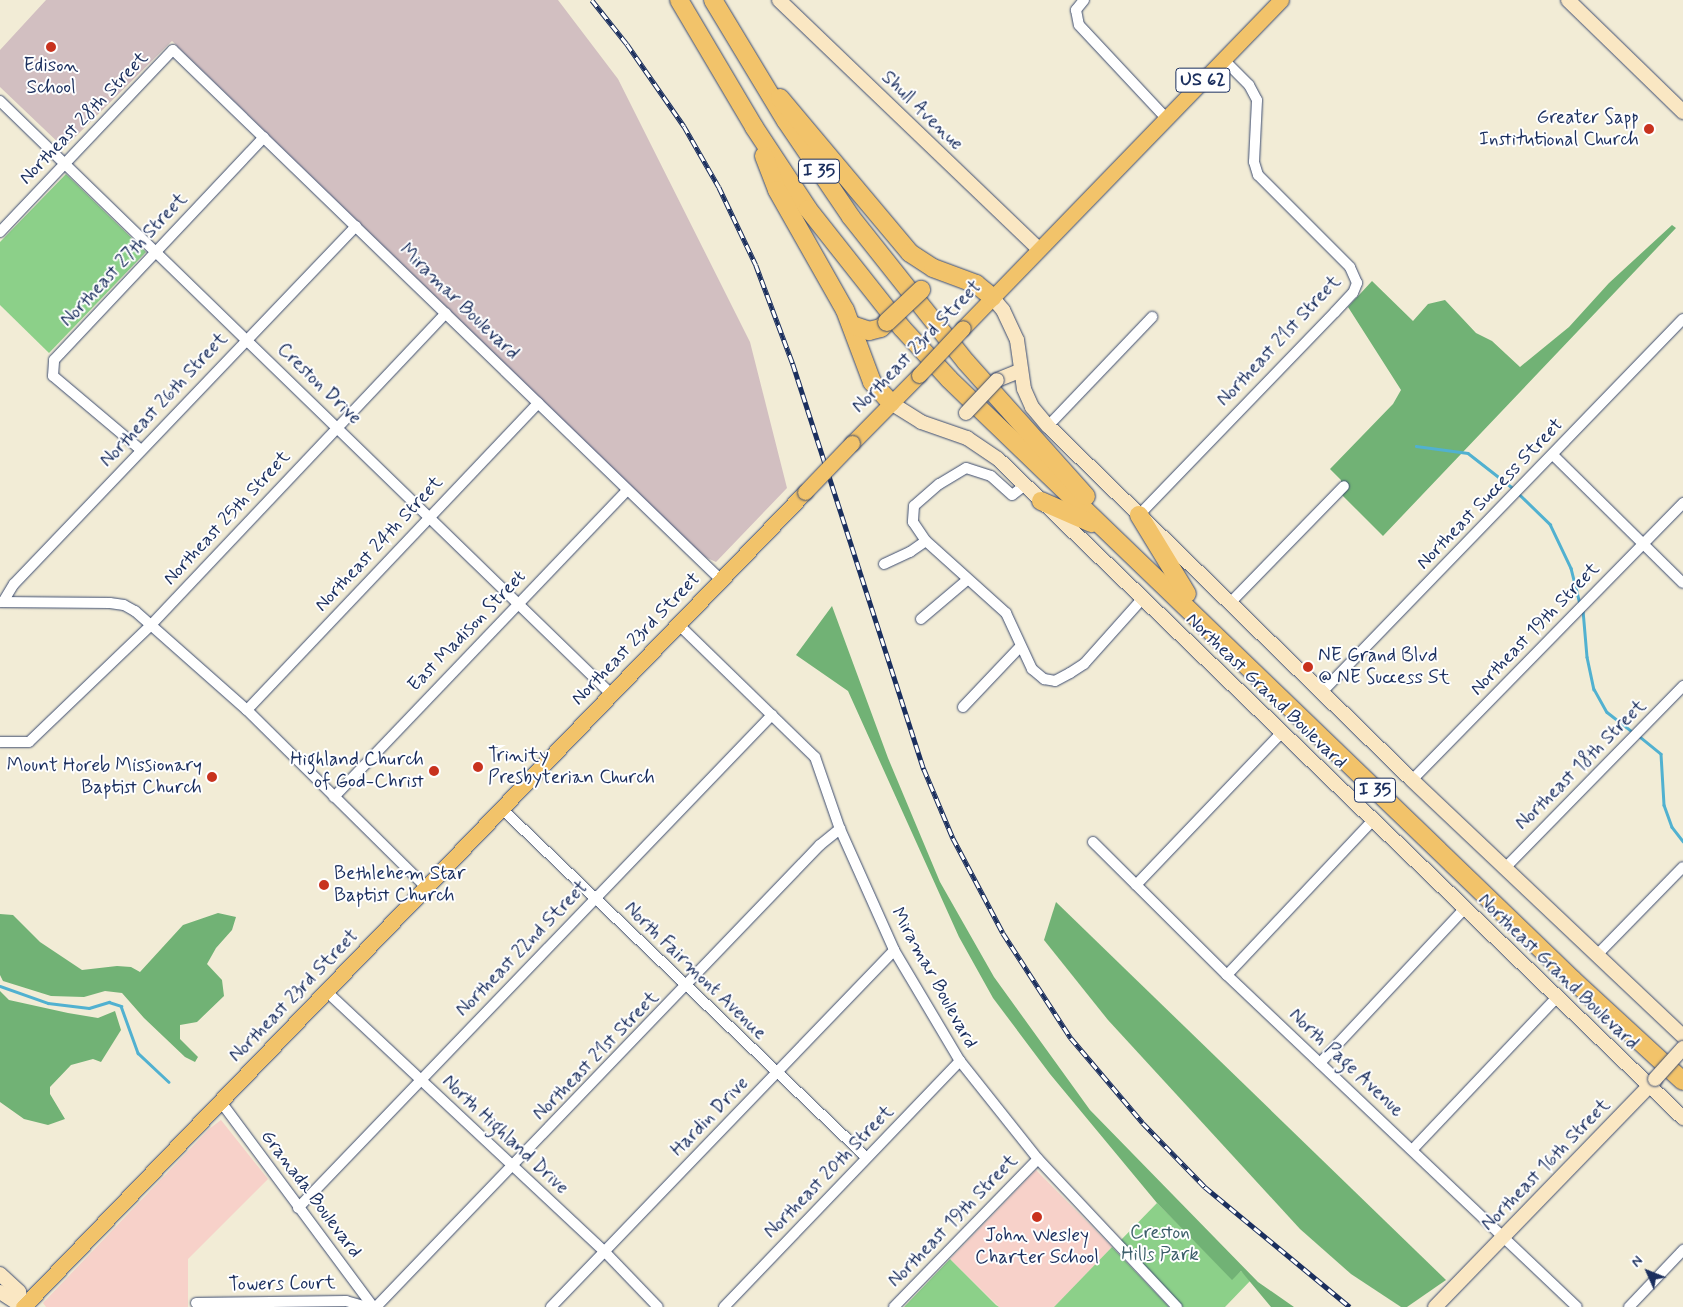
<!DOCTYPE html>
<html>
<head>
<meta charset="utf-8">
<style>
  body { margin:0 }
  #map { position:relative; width:1683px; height:1307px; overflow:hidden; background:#f2ecd6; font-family:Mynerve,sans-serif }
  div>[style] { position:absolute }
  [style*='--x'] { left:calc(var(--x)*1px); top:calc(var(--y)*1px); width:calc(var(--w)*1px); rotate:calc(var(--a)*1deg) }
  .built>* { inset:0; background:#f7d1c9 }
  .industrial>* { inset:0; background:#d2bfc1 }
  .green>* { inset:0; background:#8cd089 }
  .forest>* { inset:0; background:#71b275 }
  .stream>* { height:2.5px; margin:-1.25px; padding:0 1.25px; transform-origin:1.25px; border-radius:1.25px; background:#51b1d0 }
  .roads { filter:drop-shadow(0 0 1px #3b4b70) drop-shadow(0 0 1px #3b4b70) }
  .street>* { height:10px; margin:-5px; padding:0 5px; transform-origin:5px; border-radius:5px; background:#fff }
  .secondary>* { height:14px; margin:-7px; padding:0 7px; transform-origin:7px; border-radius:7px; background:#fae7c3 }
  .primary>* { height:15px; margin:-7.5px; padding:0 7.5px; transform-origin:7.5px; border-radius:7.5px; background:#f2c36a }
  .highway>* { height:18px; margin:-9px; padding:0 9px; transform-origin:9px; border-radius:9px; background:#f2c36a }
  .rail>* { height:4.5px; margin-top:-2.25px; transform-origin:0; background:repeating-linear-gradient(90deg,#fff 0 8px,#1b2f5e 0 16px); box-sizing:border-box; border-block:1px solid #1b2f5e }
  .bridges { filter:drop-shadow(0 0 1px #3b4b70) drop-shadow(0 0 1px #3b4b70) }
  .secondary-bridge>* { height:14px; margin:-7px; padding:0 7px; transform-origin:7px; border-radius:7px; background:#fae7c3 }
  .primary-bridge>* { height:15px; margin:-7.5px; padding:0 7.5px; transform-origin:7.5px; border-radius:7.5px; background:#f2c36a }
  .highway-bridge>* { height:18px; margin:-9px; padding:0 9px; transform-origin:9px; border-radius:9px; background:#f2c36a }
  .dots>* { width:14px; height:14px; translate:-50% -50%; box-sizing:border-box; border:2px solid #fff; border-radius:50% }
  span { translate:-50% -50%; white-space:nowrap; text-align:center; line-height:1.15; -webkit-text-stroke:4px #fff; paint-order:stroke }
  .shield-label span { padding:1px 4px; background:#fff; border:1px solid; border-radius:4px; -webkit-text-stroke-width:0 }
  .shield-label { font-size:18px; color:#1b2f5e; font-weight:700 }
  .poi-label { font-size:19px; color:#1b2f5e }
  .right { translate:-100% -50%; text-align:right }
  .left { translate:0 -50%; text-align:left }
  .street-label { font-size:19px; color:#1b2f5e }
  .park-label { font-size:19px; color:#3d5f6b }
  .north { position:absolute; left:1623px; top:1247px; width:50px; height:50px; -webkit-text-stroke:4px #fff; paint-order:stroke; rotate:314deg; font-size:14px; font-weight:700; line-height:20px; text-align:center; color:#1b2f5e }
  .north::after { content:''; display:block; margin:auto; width:18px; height:22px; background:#1b2f5e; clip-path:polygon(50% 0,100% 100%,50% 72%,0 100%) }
</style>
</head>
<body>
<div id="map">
  <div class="built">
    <i style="clip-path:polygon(221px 1120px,268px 1179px,188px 1259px,188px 1307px,46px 1307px,43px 1303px,209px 1129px)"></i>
    <i style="clip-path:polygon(1036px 1170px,1112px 1247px,1054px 1307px,999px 1307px,950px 1259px)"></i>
  </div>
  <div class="industrial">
    <i style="clip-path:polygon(46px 0,558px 0,618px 79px,750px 342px,787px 488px,716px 562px,705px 557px,172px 41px,64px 148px,0 87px,0 50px)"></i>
  </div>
  <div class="green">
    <i style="clip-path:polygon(66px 174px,146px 252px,49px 353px,0 305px,0 242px)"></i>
    <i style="clip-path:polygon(1157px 1203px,1232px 1279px,1241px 1271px,1251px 1280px,1225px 1307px,1183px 1307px,1120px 1241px)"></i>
    <i style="clip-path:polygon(1112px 1247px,1169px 1307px,1054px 1307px)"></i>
    <i style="clip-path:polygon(950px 1259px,996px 1305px,999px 1307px,904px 1307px)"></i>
  </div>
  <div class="forest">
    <i style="clip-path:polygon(1672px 225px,1676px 228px,1383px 536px,1342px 495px,1341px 480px,1330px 469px,1393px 404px,1401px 390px,1348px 307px,1372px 281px,1413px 321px,1428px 304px,1445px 300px,1476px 333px,1492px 341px,1520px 367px,1569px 327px,1609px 283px)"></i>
    <i style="clip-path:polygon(832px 606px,888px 758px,940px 882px,994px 977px,1090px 1110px,1258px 1282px,1294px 1307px,1271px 1307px,1241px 1271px,1232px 1280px,1157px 1203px,1050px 1074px,993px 998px,959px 937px,848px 691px,796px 655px)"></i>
    <i style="clip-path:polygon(1056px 902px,1446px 1280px,1407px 1307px,1401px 1307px,1351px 1274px,1300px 1229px,1108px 1020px,1044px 940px)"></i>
    <i style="clip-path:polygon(218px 913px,236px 917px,232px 930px,216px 948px,207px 964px,222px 980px,224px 996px,197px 1022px,180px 1025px,180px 1039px,198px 1057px,195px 1062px,185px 1057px,144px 1018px,122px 993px,105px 991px,84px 997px,51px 996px,3px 981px,0 975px,0 914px,13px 915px,40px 942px,82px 970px,117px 966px,131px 967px,140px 972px,183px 925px)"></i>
    <i style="clip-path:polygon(0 991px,9px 1000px,68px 1013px,98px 1018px,115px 1011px,121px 1030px,101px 1062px,93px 1059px,71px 1065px,50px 1087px,50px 1094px,65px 1119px,48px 1125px,24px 1119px,0 1102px)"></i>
  </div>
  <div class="stream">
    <i style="--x:1416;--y:446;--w:52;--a:7.7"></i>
    <i style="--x:1468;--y:453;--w:58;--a:38"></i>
    <i style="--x:1518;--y:493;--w:45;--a:44.1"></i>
    <i style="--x:1550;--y:524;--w:49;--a:64.5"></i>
    <i style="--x:1571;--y:568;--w:36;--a:76"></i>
    <i style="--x:1583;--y:610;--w:47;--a:85.1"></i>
    <i style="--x:1587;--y:657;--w:33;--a:78"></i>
    <i style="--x:1594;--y:689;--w:26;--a:61"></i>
    <i style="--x:1607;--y:712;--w:34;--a:38"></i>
    <i style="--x:1639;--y:736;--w:28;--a:39"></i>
    <i style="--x:1661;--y:754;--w:51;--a:86.6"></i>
    <i style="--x:1664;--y:805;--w:23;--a:70"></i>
    <i style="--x:1672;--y:827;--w:18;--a:52"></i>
    <i style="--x:0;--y:986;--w:51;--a:19.5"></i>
    <i style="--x:48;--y:1003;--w:41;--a:7"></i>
    <i style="--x:89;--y:1008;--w:21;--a:-17"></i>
    <i style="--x:109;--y:1002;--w:13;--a:18"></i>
    <i style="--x:121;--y:1006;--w:50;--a:70.1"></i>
    <i style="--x:138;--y:1053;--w:42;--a:43.1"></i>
  </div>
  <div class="roads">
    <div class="street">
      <i style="--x:1084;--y:0;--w:13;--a:129"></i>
      <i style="--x:1076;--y:10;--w:15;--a:79"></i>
      <i style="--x:1079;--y:25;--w:127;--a:46.9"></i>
      <i style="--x:0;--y:101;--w:851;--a:44.14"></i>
      <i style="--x:0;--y:232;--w:251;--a:-46.5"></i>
      <i style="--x:173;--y:50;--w:762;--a:44.04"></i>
      <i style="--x:1048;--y:426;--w:151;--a:-46.3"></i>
      <i style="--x:141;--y:450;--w:115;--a:-139.9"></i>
      <i style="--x:53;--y:376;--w:16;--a:-86"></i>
      <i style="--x:54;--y:360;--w:306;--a:-46.7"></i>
      <i style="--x:1553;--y:455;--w:182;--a:44.6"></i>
      <i style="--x:1025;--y:485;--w:16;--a:142"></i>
      <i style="--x:1012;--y:495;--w:28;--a:-138"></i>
      <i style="--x:991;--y:476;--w:26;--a:-162"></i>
      <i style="--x:966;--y:468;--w:31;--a:149"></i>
      <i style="--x:939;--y:484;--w:33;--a:139"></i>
      <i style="--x:914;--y:506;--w:16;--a:94"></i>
      <i style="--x:913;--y:522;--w:23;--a:56"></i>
      <i style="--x:926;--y:541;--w:108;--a:42"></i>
      <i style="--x:1006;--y:613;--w:62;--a:65.1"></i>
      <i style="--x:1032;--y:669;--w:16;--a:40"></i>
      <i style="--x:1044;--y:679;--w:11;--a:10"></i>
      <i style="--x:1055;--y:681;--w:17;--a:-28"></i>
      <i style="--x:1070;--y:673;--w:17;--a:-33"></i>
      <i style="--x:1084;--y:664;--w:89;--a:-48.2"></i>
      <i style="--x:1139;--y:515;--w:282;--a:-46"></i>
      <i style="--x:1335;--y:312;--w:26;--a:-47"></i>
      <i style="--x:1353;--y:293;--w:11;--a:-68"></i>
      <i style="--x:1357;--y:283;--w:17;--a:-114"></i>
      <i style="--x:1350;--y:267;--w:130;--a:-135"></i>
      <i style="--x:1258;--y:175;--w:14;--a:-107"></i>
      <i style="--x:1254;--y:162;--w:62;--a:-87.2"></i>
      <i style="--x:1257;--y:100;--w:17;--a:-118"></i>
      <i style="--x:1249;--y:85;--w:37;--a:-135"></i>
      <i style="--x:884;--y:564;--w:29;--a:-25"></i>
      <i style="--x:910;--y:552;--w:19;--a:-35"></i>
      <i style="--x:0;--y:602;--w:110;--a:0.5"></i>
      <i style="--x:110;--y:603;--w:14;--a:8"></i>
      <i style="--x:124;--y:605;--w:13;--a:29"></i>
      <i style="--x:135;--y:611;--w:149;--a:41.5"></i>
      <i style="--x:247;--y:710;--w:252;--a:44.7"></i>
      <i style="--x:3;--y:602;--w:21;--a:-59"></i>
      <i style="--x:14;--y:584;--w:495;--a:-46.3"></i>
      <i style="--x:1230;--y:603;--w:163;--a:-45.7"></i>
      <i style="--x:921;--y:619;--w:60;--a:-40.3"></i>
      <i style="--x:678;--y:624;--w:191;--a:44.2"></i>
      <i style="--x:815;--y:757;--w:76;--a:70.9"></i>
      <i style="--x:840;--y:829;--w:133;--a:65.9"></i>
      <i style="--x:894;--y:950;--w:129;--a:59.3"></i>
      <i style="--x:960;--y:1061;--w:125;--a:51.5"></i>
      <i style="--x:1038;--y:1159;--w:203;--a:46.8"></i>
      <i style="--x:1322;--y:692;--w:519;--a:-45.94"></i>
      <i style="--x:963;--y:707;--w:83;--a:-46.5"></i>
      <i style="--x:247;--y:710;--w:423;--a:-46.5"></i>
      <i style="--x:0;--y:742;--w:29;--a:0"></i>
      <i style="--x:29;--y:742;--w:169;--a:-43.8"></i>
      <i style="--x:151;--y:625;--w:429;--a:-46.6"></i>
      <i style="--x:1412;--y:780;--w:388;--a:-45.6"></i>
      <i style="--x:334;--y:797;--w:424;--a:-46.3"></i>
      <i style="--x:501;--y:808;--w:506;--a:43.72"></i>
      <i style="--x:1093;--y:842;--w:189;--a:44.8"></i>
      <i style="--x:1227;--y:975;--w:482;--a:43.5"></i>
      <i style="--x:1505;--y:868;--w:255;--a:-45.6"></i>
      <i style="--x:1136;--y:885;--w:211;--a:-46.3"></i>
      <i style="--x:1596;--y:956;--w:124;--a:-45.7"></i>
      <i style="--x:1227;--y:975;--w:213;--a:-46.7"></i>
      <i style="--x:326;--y:991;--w:382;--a:43.1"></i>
      <i style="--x:605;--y:1252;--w:76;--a:46.1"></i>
      <i style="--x:1320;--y:1063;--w:212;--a:-46.9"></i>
      <i style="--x:221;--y:1102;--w:255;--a:53.4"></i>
      <i style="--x:1413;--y:1149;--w:209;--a:-46.5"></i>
      <i style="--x:298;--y:1208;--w:684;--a:-46.13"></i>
      <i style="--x:196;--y:1303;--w:150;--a:-0.8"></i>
      <i style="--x:346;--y:1301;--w:22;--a:16"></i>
      <i style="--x:376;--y:1307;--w:641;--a:-46.14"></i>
      <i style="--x:820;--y:845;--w:26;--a:-39"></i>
      <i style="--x:551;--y:1307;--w:495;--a:-46.1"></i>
      <i style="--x:724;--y:1307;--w:341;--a:-46.2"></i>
      <i style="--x:894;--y:1307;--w:206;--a:-45.8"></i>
      <i style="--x:1629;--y:1307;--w:79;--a:-46.5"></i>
    </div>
    <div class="secondary">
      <i style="--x:779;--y:0;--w:360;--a:43.8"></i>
      <i style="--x:1568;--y:0;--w:161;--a:44.2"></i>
      <i style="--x:992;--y:297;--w:17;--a:50"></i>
      <i style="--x:1003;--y:310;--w:33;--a:65"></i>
      <i style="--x:1017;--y:340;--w:49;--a:81.9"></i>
      <i style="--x:1024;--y:389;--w:20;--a:66"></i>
      <i style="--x:1032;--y:407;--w:25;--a:50"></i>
      <i style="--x:1048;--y:426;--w:508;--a:44.2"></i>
      <i style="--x:1412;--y:780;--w:373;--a:43.4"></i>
      <i style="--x:997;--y:380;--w:24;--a:-22"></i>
      <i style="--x:891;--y:403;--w:36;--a:32"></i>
      <i style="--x:921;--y:422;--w:49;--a:19.2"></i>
      <i style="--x:967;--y:438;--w:37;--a:34"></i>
      <i style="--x:998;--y:459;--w:951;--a:43.89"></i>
      <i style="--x:0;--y:1274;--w:26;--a:43"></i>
      <i style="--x:19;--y:1292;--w:16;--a:75"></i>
      <i style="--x:0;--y:1292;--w:27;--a:33"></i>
      <i style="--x:1435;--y:1307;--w:316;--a:-45.9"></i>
    </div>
    <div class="primary">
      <i style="--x:963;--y:328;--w:457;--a:-45.9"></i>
      <i style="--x:852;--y:443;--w:95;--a:-45.4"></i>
      <i style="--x:23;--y:1307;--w:1129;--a:-46.18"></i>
    </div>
    <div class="highway">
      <i style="--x:679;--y:0;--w:147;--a:59.4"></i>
      <i style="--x:754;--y:127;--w:98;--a:56.6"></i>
      <i style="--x:808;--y:209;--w:152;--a:51.7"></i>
      <i style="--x:902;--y:328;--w:69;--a:47.3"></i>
      <i style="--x:949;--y:379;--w:866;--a:43.92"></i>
      <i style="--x:1573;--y:980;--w:149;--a:42.6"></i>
      <i style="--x:713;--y:0;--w:141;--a:58.9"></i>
      <i style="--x:786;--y:121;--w:116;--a:55.9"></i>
      <i style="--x:851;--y:217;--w:185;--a:51.6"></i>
      <i style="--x:966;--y:362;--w:180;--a:48.2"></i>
      <i style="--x:780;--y:98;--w:202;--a:50"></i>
      <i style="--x:910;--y:253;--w:27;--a:33"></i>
      <i style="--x:933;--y:268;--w:46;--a:20.4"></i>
      <i style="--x:976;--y:284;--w:21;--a:39"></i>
      <i style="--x:764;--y:156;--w:36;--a:69"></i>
      <i style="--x:777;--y:190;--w:138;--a:60.5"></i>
      <i style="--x:845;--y:310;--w:77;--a:69.4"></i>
      <i style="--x:872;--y:382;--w:28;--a:48"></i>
      <i style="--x:852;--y:325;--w:18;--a:19"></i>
      <i style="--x:869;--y:331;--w:12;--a:-14"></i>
      <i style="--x:881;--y:328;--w:8;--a:-45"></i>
      <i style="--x:1041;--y:501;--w:55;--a:23.7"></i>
      <i style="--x:1139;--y:515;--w:92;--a:58.7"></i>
    </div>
  </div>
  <div class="rail">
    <i style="--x:592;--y:0;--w:56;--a:51.5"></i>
    <i style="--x:627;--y:44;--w:100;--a:55.2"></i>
    <i style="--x:684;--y:126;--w:70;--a:60.2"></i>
    <i style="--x:719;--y:187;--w:86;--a:64.6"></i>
    <i style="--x:756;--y:265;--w:106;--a:69.5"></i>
    <i style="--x:793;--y:364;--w:426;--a:72.1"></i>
    <i style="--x:924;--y:769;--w:75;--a:67.2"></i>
    <i style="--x:953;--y:838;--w:107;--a:62.2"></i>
    <i style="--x:1003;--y:933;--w:125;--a:57.1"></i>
    <i style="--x:1071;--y:1038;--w:111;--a:49.7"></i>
    <i style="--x:1143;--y:1123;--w:89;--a:45.9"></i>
    <i style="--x:1205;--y:1187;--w:188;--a:39.6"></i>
  </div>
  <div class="bridges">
    <div class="secondary-bridge">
      <i style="--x:966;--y:413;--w:45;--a:-46.8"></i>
      <i style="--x:1655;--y:1079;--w:42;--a:-47.9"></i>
    </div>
    <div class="primary-bridge">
      <i style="--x:919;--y:375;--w:64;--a:-46.9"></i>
      <i style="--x:805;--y:492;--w:68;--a:-46.2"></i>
    </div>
    <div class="highway-bridge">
      <i style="--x:887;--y:322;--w:47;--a:-43.3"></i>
    </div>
  </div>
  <div class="dots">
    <i style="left:51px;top:47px;background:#c8321e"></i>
    <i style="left:1649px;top:129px;background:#c8321e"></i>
    <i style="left:1308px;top:667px;background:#c8321e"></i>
    <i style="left:478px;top:767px;background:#c8321e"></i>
    <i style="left:434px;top:771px;background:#c8321e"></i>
    <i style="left:212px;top:777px;background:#c8321e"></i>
    <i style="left:324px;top:885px;background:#c8321e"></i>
    <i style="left:1037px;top:1217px;background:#c8321e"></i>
  </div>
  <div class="shield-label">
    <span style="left:1203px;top:80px">US 62</span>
    <span style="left:819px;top:171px">I 35</span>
    <span style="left:1375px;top:790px">I 35</span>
  </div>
  <div class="poi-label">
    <span style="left:51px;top:77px">Edison<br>School</span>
    <span class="right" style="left:1639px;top:129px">Greater Sapp<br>Institutional Church</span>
    <span class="left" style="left:1318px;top:667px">NE Grand Blvd<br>@ NE Success St</span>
    <span class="left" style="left:488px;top:767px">Trinity<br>Presbyterian Church</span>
    <span class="right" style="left:424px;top:771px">Highland Church<br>of God-Christ</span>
    <span class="right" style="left:202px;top:777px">Mount Horeb Missionary<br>Baptist Church</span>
    <span class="left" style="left:334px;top:885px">Bethlehem Star<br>Baptist Church</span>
    <span style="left:1037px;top:1247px">John Wesley<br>Charter School</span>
  </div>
  <div class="street-label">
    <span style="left:922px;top:111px;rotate:44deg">Shull Avenue</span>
    <span style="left:84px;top:118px;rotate:-46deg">Northeast 28th Street</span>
    <span style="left:124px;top:260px;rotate:-47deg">Northeast 27th Street</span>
    <span style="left:459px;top:302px;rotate:44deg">Miramar Boulevard</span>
    <span style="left:1279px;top:341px;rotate:-47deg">Northeast 21st Street</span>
    <span style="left:917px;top:347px;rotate:-46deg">Northeast 23rd Street</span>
    <span style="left:319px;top:384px;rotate:44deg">Creston Drive</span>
    <span style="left:164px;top:400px;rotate:-47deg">Northeast 26th Street</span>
    <span style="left:1490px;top:494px;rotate:-46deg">Northeast Success Street</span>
    <span style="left:227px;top:518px;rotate:-47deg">Northeast 25th Street</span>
    <span style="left:379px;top:544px;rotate:-47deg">Northeast 24th Street</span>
    <span style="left:1535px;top:629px;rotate:-46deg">Northeast 19th Street</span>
    <span style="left:467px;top:631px;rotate:-46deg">East Madison Street</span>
    <span style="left:636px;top:639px;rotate:-46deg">Northeast 23rd Street</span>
    <span style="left:1266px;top:691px;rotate:44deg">Northeast Grand Boulevard</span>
    <span style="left:1581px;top:765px;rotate:-45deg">Northeast 18th Street</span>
    <span style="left:522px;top:949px;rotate:-46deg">Northeast 22nd Street</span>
    <span style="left:695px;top:971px;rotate:44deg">North Fairmont Avenue</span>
    <span style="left:1558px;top:972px;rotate:44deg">Northeast Grand Boulevard</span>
    <span style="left:934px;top:978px;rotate:61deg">Miramar Boulevard</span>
    <span style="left:294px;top:996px;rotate:-46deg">Northeast 23rd Street</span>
    <span style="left:596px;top:1056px;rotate:-46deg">Northeast 21st Street</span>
    <span style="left:1346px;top:1063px;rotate:43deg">North Page Avenue</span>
    <span style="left:710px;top:1117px;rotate:-46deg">Hardin Drive</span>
    <span style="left:505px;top:1135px;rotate:43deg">North Highland Drive</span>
    <span style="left:1546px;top:1165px;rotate:-46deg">Northeast 16th Street</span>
    <span style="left:829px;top:1172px;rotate:-46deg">Northeast 20th Street</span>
    <span style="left:311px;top:1194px;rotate:53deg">Granada Boulevard</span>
    <span style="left:953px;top:1221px;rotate:-46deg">Northeast 19th Street</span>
    <span style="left:282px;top:1284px;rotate:-1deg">Towers Court</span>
  </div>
  <div class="park-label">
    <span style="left:1160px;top:1244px">Creston<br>Hills Park</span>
  </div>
  <div class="north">N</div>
</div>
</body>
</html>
